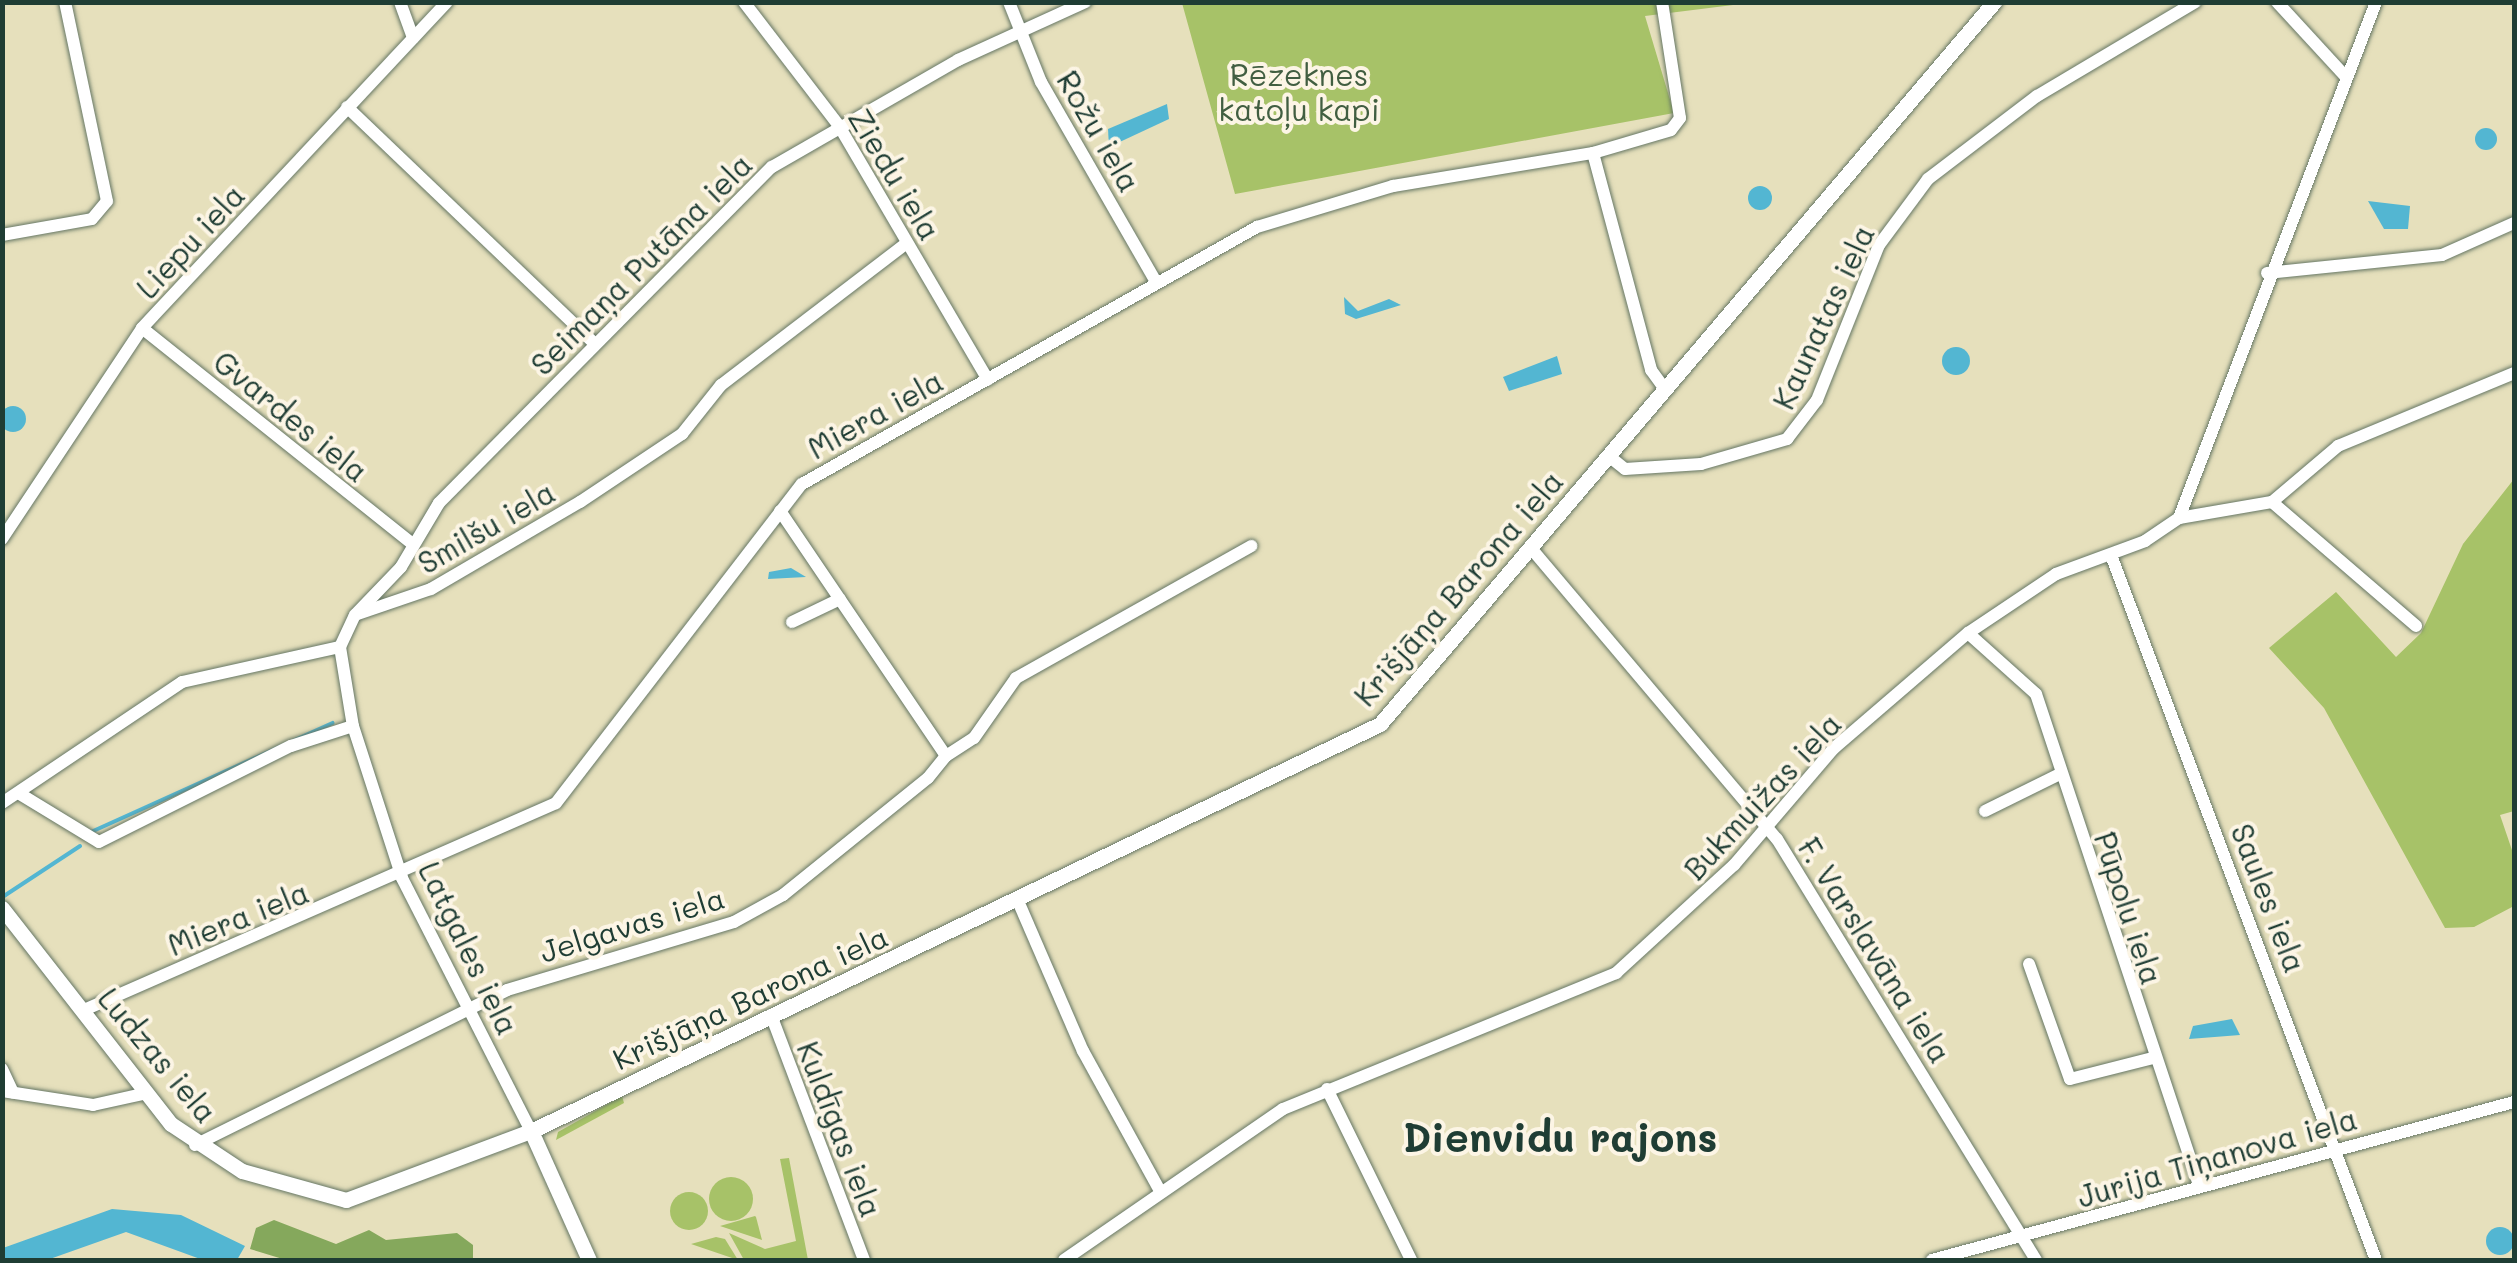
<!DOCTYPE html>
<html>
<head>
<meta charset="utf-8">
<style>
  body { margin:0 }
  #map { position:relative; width:2517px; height:1263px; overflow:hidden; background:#e6e0bc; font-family:Mali,sans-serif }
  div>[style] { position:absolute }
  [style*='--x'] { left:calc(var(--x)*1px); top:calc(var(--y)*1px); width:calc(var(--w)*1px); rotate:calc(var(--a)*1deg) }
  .green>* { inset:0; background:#a7c268 }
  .round { border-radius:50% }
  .forest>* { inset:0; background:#85a85c }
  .water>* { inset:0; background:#53b6d2 }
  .stream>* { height:4px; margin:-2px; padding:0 2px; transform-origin:2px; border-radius:2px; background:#53b6d2 }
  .roads { filter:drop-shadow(0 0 2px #657664) drop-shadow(0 0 2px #657664) }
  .minor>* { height:12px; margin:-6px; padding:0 6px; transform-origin:6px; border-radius:6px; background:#fff }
  .major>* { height:15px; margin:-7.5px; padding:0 7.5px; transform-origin:7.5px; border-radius:7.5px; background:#fff }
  span { translate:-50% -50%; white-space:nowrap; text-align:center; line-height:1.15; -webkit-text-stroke:8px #fcf5e5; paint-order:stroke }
  .park-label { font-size:30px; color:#415e41 }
  .street-label { font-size:30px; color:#1f3d34 }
  .district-label { font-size:40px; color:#1f3d34; font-weight:700 }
  .frame { position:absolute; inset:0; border:5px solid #1f3d34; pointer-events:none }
</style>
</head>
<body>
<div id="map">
  <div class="green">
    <i style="clip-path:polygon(1182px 3px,1749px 3px,1645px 16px,1674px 113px,1235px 194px)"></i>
    <i style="clip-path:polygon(2514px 479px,2514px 811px,2500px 815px,2514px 856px,2514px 906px,2474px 927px,2445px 928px,2324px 708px,2269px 648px,2336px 592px,2396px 657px,2421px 633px,2463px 544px)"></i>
    <i style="clip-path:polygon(622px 1096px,624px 1103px,556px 1140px,558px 1132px)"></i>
    <i style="clip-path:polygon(789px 1158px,808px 1260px,744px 1260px,729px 1233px,765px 1249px,796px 1241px,780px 1159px)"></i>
    <i class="round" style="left:709px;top:1177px;width:44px;height:44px"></i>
    <i class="round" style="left:670px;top:1192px;width:38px;height:38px"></i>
    <i style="clip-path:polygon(756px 1217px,762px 1240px,720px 1226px,755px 1216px)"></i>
    <i style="clip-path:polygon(725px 1239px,738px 1260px,691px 1244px,716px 1237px)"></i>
  </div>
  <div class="forest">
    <i style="clip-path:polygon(274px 1220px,336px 1244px,369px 1230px,386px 1240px,457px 1233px,473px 1245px,473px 1260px,286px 1260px,250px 1249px,256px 1228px)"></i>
  </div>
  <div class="water">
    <i style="clip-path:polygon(1167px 104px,1169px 119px,1109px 147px,1108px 129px)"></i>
    <i class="round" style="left:2475px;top:128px;width:22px;height:22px"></i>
    <i class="round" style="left:1748px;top:186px;width:24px;height:24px"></i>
    <i style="clip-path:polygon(2368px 201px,2410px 206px,2408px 229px,2384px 229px)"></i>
    <i style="clip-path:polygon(1344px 297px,1358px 311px,1389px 299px,1401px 305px,1356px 319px,1345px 314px)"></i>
    <i class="round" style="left:1942px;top:347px;width:28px;height:28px"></i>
    <i style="clip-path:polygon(1557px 356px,1562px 374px,1509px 391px,1503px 377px)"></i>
    <i class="round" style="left:0;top:406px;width:26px;height:26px"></i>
    <i style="clip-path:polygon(791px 568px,806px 577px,768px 579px,769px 572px)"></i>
    <i style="clip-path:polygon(2232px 1019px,2240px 1035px,2189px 1039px,2193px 1026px)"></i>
    <i style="clip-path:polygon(112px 1209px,181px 1215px,245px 1246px,237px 1260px,203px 1260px,126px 1232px,47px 1260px,3px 1260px,3px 1248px)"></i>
    <i class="round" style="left:2486px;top:1227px;width:28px;height:28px"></i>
  </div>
  <div class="stream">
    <i style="--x:91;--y:832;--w:265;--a:-24.3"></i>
    <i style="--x:4;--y:896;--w:91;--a:-33.3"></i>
  </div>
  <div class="roads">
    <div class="minor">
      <i style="--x:400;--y:2;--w:38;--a:70"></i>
      <i style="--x:744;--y:2;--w:156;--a:52.5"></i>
      <i style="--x:839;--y:126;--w:294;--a:59.6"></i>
      <i style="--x:1009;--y:2;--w:86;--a:68.2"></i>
      <i style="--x:1041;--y:82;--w:228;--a:60.1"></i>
      <i style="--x:2277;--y:2;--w:102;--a:47.4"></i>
      <i style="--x:347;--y:107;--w:343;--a:43.7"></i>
      <i style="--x:1593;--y:153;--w:81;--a:-16.4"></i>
      <i style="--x:1671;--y:130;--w:15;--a:-53"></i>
      <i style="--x:1680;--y:118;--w:117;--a:-98.8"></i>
      <i style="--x:2;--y:235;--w:91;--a:-10.1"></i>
      <i style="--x:92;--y:219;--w:23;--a:-50"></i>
      <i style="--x:107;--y:201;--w:203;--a:-101.9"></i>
      <i style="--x:2267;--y:273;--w:176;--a:-5.9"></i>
      <i style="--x:2442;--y:255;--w:79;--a:-24"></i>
      <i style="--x:142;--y:328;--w:343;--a:38.6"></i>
      <i style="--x:1610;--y:457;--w:19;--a:39"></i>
      <i style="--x:1625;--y:469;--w:76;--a:-3.8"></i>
      <i style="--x:1701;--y:464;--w:90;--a:-16.2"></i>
      <i style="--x:1787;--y:439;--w:49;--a:-52.4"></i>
      <i style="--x:1817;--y:400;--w:167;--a:-68.2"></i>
      <i style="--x:1879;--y:245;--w:82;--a:-53.4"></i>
      <i style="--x:1928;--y:179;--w:137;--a:-37.3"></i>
      <i style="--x:2037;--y:96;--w:184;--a:-30.7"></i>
      <i style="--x:2272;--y:502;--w:190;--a:40.7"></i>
      <i style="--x:2179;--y:518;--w:94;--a:-9.8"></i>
      <i style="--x:2272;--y:502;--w:87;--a:-40.3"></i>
      <i style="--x:2338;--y:446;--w:191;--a:-22.5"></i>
      <i style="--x:2;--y:539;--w:253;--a:-56.4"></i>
      <i style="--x:142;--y:328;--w:446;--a:-46.9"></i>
      <i style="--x:1530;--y:547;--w:382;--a:49.8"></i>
      <i style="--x:1777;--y:839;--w:494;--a:58.4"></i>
      <i style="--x:2111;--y:555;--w:753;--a:69.4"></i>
      <i style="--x:356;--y:614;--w:65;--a:-46.2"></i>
      <i style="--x:401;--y:567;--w:74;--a:-59.3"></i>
      <i style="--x:439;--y:503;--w:473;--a:-45.3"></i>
      <i style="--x:772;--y:167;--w:215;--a:-29.9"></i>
      <i style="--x:958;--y:60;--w:140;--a:-24.5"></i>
      <i style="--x:792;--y:622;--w:53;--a:-25.6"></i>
      <i style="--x:1968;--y:633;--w:91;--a:41.9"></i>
      <i style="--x:2036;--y:694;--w:517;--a:71.64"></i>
      <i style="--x:340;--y:647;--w:80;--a:80.7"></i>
      <i style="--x:353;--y:726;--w:160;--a:72.1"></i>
      <i style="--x:402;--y:878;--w:284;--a:63"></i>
      <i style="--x:946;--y:756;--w:33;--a:-33"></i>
      <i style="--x:974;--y:738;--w:73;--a:-55"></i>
      <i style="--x:1016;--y:678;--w:270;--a:-29.3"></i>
      <i style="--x:20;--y:794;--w:92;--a:31.3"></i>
      <i style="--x:99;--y:842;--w:215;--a:-26.6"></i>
      <i style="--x:291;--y:746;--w:65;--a:-17.9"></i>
      <i style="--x:2;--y:803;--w:217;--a:-33.9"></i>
      <i style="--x:182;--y:682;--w:162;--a:-12.5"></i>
      <i style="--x:340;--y:647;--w:35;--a:-65"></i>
      <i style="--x:355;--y:615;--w:80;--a:-18.9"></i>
      <i style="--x:431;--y:589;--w:173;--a:-30.3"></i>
      <i style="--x:580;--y:502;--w:123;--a:-33.7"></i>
      <i style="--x:682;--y:434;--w:63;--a:-51.5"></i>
      <i style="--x:721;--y:385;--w:234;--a:-37.4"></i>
      <i style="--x:1985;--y:811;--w:84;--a:-26.3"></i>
      <i style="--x:1018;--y:901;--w:163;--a:66.6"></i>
      <i style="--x:1083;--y:1051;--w:158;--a:61.2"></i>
      <i style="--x:2029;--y:964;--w:122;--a:70.4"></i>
      <i style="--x:2070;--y:1079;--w:86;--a:-14.2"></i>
      <i style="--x:84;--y:1010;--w:515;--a:-23.68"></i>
      <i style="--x:556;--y:803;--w:403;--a:-52.4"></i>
      <i style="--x:802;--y:484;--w:523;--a:-29.46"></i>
      <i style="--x:1257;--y:227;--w:142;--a:-16.8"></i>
      <i style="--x:1393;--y:186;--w:203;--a:-9.4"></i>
      <i style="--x:1593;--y:153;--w:225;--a:75"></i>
      <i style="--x:1651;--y:370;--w:22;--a:54"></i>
      <i style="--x:771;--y:1015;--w:262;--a:69.2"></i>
      <i style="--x:2;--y:1069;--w:26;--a:65"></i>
      <i style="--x:1327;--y:1089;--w:191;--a:63.8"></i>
      <i style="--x:2;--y:1091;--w:92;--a:8.7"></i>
      <i style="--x:93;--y:1105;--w:55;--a:-12.5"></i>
      <i style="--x:195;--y:1145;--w:348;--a:-26.4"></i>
      <i style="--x:507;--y:990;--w:237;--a:-16.7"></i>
      <i style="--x:734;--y:922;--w:56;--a:-28.9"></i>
      <i style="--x:783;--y:895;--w:186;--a:-38.9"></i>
      <i style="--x:928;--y:778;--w:28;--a:-51"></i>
      <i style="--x:946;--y:756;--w:296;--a:-124.1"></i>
      <i style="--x:1064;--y:1260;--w:266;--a:-34.6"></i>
      <i style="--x:1283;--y:1109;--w:360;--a:-22.2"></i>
      <i style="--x:1616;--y:973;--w:160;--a:-42.5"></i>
      <i style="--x:1734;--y:865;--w:153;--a:-49.5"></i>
      <i style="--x:1833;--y:749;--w:178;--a:-40.7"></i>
      <i style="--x:1968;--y:633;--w:106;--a:-33.8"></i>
      <i style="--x:2056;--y:574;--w:95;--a:-20.3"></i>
      <i style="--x:2145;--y:541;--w:41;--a:-34.1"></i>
      <i style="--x:2179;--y:518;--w:552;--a:-69.1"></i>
      <i style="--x:1932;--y:1260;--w:603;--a:-15.19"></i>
    </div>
    <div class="major">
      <i style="--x:2;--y:908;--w:274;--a:52"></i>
      <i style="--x:171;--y:1124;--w:85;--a:33.5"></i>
      <i style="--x:242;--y:1171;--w:108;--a:15.6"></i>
      <i style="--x:346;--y:1200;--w:197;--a:-20.5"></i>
      <i style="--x:531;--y:1131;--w:942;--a:-25.61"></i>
      <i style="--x:1380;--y:724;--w:948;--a:-49.62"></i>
      <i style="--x:531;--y:1131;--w:141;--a:65.8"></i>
    </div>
  </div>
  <div class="park-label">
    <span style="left:1299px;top:91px">Rēzeknes<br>katoļu kapi</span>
  </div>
  <div class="street-label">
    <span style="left:1099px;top:131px;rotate:60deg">Rožu iela</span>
    <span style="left:895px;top:174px;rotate:59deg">Ziedu iela</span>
    <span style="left:190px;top:241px;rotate:-47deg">Liepu iela</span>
    <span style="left:641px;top:264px;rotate:-45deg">Seimaņa Putāna iela</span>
    <span style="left:1823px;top:317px;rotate:-65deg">Kaunatas iela</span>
    <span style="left:875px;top:414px;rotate:-29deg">Miera iela</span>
    <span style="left:291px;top:416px;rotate:39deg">Gvardes iela</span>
    <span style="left:486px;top:527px;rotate:-30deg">Smilšu iela</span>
    <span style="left:1458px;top:588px;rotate:-49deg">Krišjāņa Barona iela</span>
    <span style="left:1762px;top:796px;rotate:-47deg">Bukmuižas iela</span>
    <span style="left:2269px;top:898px;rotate:69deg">Saules iela</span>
    <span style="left:2129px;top:908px;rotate:72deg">Pūpolu iela</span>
    <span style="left:238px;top:918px;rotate:-22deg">Miera iela</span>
    <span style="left:632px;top:924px;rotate:-17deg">Jelgavas iela</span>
    <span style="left:469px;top:948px;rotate:64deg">Latgales iela</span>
    <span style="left:1875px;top:950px;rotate:58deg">F. Varslavāna iela</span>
    <span style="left:750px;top:997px;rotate:-25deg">Krišjāņa Barona iela</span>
    <span style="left:158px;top:1055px;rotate:50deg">Ludzas iela</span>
    <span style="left:840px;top:1129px;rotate:69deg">Kuldīgas iela</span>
    <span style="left:2217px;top:1157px;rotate:-16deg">Jurija Tiņanova iela</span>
  </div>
  <div class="district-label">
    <span style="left:1560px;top:1136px">Dienvidu rajons</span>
  </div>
  <div class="frame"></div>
</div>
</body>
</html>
